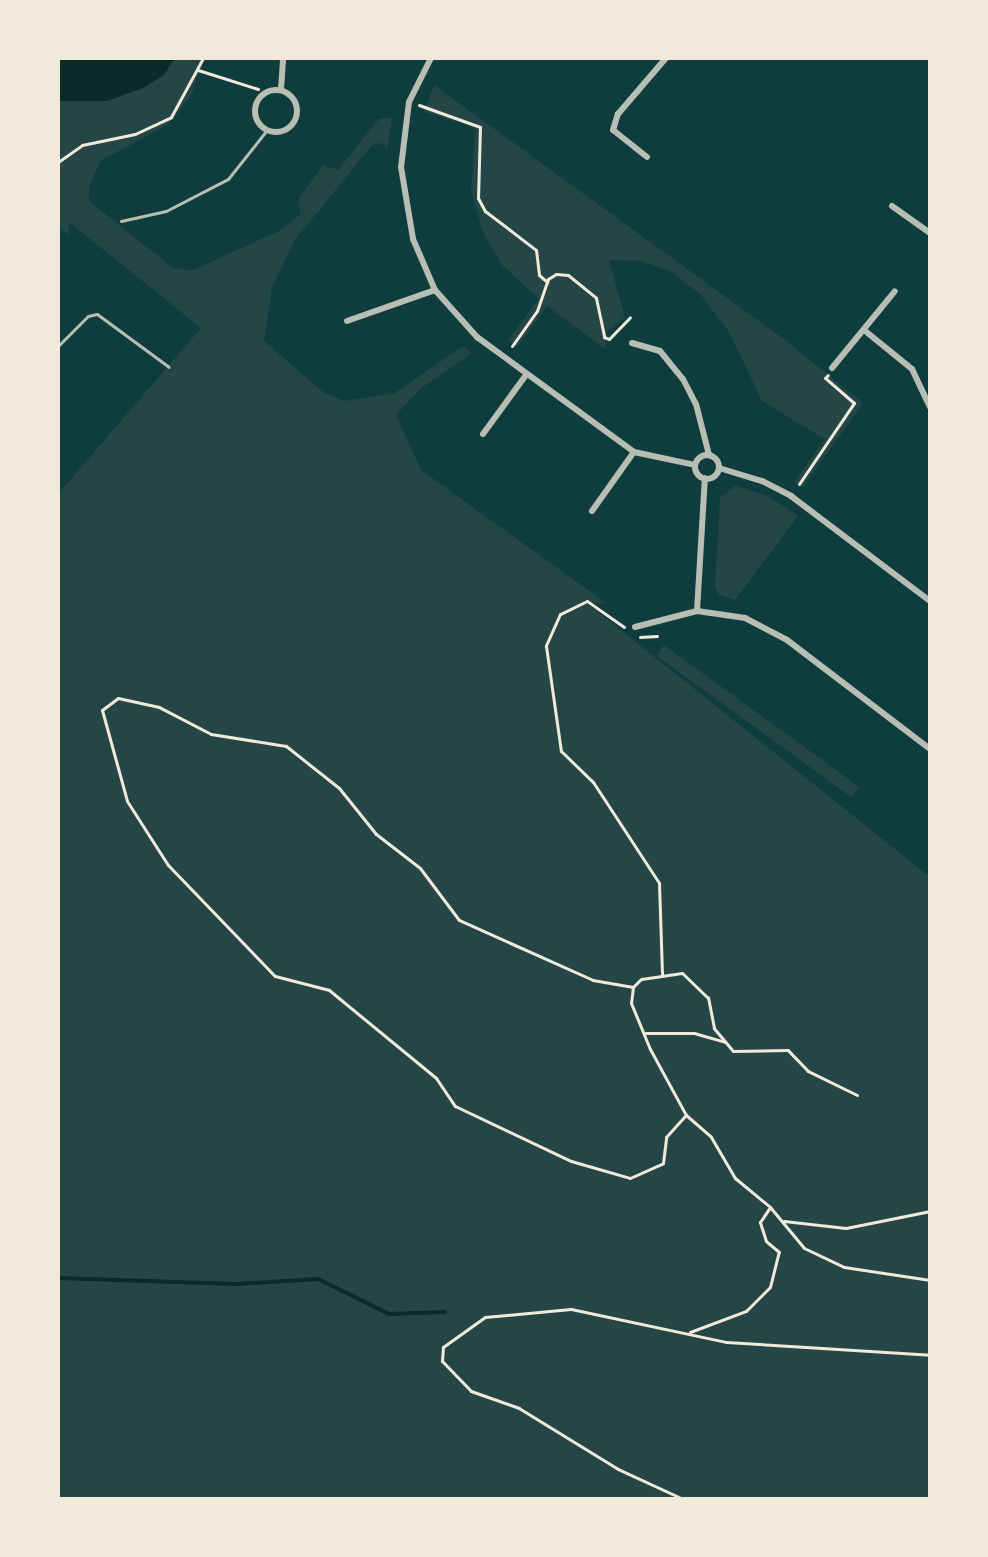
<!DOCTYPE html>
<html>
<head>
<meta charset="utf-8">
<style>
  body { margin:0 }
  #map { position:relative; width:988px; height:1557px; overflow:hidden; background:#0f3d3e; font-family:Mulish,sans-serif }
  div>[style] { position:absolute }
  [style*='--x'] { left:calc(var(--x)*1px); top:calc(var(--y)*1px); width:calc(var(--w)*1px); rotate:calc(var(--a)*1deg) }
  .green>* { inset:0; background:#244646; transform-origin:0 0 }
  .water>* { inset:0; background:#0a2a2b }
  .stream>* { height:4px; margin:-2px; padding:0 2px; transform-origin:2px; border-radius:2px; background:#0a2a2b }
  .path>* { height:3px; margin:-1.5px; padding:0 1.5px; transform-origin:1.5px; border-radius:1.5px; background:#f1e9da }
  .service>* { height:3px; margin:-1.5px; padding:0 1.5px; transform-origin:1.5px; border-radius:1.5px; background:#b8beb3 }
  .minor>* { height:6px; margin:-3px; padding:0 3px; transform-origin:3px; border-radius:3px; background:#b8beb3 }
  .minor>.ring { margin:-3px; padding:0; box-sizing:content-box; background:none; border:6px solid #b8beb3; border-radius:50% }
  span { translate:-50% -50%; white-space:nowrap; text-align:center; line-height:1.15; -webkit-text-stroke:6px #f1e9da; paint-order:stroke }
  .frame { position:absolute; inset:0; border:60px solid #f1e9da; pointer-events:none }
</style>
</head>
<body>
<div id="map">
  <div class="green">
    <i style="clip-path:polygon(58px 58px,205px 58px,191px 95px,169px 124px,100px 161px,89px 188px,89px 201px,173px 268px,191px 271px,279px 231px,301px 214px,298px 200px,323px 165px,338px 170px,379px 119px,392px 118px,387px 150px,383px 143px,372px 145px,295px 240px,272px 287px,264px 341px,323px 392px,344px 401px,395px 393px,463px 346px,472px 353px,420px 389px,396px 415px,421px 470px,606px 603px,587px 603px,930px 877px,930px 1499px,58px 1499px,58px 494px,201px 328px,69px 222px,68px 235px,58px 227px)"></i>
    <i style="clip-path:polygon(434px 85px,785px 340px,863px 403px,803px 487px,794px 482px,825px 439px,762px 401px,729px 332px,701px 295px,672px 272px,642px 261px,609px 260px,625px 317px,607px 332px,605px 349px,547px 306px,517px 347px,508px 340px,539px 299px,502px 265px,483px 232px,471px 191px,476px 127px,424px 112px)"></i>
    <i style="clip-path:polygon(735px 486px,768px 496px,798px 516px,735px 600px,718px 594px,715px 586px,720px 498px)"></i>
    <i style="left:664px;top:645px;width:241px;height:13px;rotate:36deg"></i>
  </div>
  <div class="water">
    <i style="clip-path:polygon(58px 58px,175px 58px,164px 75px,143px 88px,107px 101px,58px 101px)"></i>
  </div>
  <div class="stream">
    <i style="--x:58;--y:1278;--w:178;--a:1.9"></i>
    <i style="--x:236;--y:1284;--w:82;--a:-3.5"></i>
    <i style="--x:318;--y:1279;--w:79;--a:26.2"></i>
    <i style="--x:389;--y:1314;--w:56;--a:-2"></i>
  </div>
  <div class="path">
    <i style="--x:198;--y:70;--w:63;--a:17.6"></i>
    <i style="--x:419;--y:105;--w:65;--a:19.8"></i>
    <i style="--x:480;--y:127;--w:71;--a:91.6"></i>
    <i style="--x:478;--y:198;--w:15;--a:62"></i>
    <i style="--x:485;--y:211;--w:64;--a:37.4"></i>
    <i style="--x:536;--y:250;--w:25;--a:83"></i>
    <i style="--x:539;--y:275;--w:11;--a:41"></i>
    <i style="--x:58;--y:162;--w:29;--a:-35"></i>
    <i style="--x:82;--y:145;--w:54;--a:-11.7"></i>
    <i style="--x:135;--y:134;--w:40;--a:-25"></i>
    <i style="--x:171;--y:117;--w:67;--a:-61.5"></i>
    <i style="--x:512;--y:346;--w:43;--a:-54.5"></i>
    <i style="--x:537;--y:311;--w:34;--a:-71"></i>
    <i style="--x:548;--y:279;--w:9;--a:-32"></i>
    <i style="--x:556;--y:274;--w:12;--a:5"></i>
    <i style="--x:568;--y:275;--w:36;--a:39"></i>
    <i style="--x:596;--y:298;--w:40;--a:78"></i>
    <i style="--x:604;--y:337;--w:5;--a:22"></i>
    <i style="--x:609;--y:339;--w:30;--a:-46"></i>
    <i style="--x:799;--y:484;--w:98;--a:-55.8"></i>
    <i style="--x:854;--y:403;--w:38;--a:-139"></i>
    <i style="--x:825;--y:378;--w:4;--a:-45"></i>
    <i style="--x:624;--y:627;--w:45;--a:-144.9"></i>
    <i style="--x:587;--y:601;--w:30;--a:154"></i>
    <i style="--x:560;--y:614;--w:35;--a:114"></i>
    <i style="--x:546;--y:646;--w:106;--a:81.9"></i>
    <i style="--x:561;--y:751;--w:45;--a:44.1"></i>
    <i style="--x:593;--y:782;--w:121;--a:56.8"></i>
    <i style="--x:659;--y:883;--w:91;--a:88.1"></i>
    <i style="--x:640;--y:637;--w:17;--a:-3"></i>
    <i style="--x:633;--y:987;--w:41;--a:-170.1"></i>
    <i style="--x:593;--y:980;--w:147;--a:-155.9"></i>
    <i style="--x:459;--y:920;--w:65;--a:-126.9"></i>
    <i style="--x:420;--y:868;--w:56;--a:-142.3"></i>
    <i style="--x:376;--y:834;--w:59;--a:-128.8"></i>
    <i style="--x:339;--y:788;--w:68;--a:-141.6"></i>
    <i style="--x:286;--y:746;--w:76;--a:-170.9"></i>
    <i style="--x:211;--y:734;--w:59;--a:-152.6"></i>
    <i style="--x:159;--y:707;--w:42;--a:-167.6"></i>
    <i style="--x:118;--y:698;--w:20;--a:143"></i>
    <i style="--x:102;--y:710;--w:94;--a:74.6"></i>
    <i style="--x:127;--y:801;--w:76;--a:57.4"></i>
    <i style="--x:168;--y:865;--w:154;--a:46.1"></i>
    <i style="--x:275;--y:976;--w:56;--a:14.5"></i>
    <i style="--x:329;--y:990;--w:139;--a:39.4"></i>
    <i style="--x:436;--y:1078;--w:34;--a:56"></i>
    <i style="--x:455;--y:1106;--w:128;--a:25.4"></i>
    <i style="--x:571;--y:1161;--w:61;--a:16.1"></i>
    <i style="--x:630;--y:1178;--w:36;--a:-24"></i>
    <i style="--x:663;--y:1163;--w:26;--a:-83"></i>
    <i style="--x:666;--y:1137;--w:30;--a:-48"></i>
    <i style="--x:645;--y:1033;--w:49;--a:0"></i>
    <i style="--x:694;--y:1033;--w:33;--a:16"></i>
    <i style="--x:857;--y:1095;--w:55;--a:-153.9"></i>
    <i style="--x:808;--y:1071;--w:29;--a:-134"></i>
    <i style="--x:788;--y:1050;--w:55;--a:179"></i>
    <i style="--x:733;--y:1051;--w:30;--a:-130"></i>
    <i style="--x:714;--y:1028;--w:31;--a:-101"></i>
    <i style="--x:708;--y:998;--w:36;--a:-136"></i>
    <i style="--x:682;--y:973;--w:41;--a:171.7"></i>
    <i style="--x:641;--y:979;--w:11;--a:135"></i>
    <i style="--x:633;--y:987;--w:16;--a:97"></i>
    <i style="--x:631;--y:1003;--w:50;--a:67.6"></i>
    <i style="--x:650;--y:1049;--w:75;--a:61.4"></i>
    <i style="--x:686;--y:1115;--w:33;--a:41"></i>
    <i style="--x:711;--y:1137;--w:48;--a:59.7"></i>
    <i style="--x:735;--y:1178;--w:45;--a:39.6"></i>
    <i style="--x:770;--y:1207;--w:53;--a:50.3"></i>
    <i style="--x:804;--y:1248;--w:44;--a:25.4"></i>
    <i style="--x:844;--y:1267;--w:87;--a:8.6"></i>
    <i style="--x:784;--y:1221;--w:62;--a:6.4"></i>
    <i style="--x:846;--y:1228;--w:86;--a:-11.4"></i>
    <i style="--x:690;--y:1332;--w:60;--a:-20.6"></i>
    <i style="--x:746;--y:1311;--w:34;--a:-45"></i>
    <i style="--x:770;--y:1287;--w:36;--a:-76"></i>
    <i style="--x:779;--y:1252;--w:17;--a:-140"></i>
    <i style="--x:766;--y:1241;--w:20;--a:-108"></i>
    <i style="--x:760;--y:1222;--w:18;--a:-56"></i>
    <i style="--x:683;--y:1499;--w:72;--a:-155.2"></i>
    <i style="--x:618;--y:1469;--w:116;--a:-148.4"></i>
    <i style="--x:519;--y:1408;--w:51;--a:-160.5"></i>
    <i style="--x:471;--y:1391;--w:42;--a:-134"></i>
    <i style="--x:442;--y:1361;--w:14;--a:-86"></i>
    <i style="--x:443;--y:1347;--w:52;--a:-35.5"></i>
    <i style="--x:485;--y:1317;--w:86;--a:-5.3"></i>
    <i style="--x:571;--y:1309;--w:158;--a:12"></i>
    <i style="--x:726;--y:1342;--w:204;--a:3.6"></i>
  </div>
  <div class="service">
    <i style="--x:121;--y:221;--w:46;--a:-12.5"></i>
    <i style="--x:166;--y:211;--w:70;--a:-27.3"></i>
    <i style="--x:228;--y:179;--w:61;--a:-51.6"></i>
    <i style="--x:58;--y:346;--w:42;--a:-45"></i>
    <i style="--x:88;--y:316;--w:9;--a:-13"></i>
    <i style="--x:97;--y:314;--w:89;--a:36.4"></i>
  </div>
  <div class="minor">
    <i style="--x:431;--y:58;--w:49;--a:116.6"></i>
    <i style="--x:409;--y:102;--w:65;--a:97"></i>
    <i style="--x:401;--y:167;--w:73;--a:80.5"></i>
    <i style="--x:413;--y:239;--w:56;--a:66.7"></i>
    <i style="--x:435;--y:290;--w:63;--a:48.2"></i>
    <i style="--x:477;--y:337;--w:195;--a:36.2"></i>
    <i style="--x:634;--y:452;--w:62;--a:12"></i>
    <i style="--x:281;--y:89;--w:31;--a:-86"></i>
    <i class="ring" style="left:255px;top:90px;width:36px;height:36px"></i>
    <i style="--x:647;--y:157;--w:43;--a:-141.5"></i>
    <i style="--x:613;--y:130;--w:17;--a:-73"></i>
    <i style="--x:618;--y:114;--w:74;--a:-49.4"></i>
    <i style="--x:892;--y:206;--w:47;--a:35.4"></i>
    <i style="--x:347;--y:321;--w:93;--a:-19.4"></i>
    <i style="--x:864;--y:330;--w:62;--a:39.1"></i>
    <i style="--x:912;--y:369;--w:42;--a:64.7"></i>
    <i style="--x:632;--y:343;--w:29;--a:16"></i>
    <i style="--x:660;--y:351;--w:36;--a:51"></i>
    <i style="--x:683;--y:379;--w:28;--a:63"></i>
    <i style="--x:696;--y:404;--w:53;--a:75.7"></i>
    <i style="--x:832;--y:368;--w:99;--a:-50.7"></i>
    <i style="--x:483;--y:434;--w:73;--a:-53.9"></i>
    <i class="ring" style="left:695px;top:455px;width:18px;height:18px"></i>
    <i style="--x:719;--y:468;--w:45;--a:16.8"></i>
    <i style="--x:762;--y:481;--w:33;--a:27"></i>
    <i style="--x:791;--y:496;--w:174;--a:37.1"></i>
    <i style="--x:592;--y:511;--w:72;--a:-54.6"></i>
    <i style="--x:697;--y:611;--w:133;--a:-86.6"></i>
    <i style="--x:635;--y:627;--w:64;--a:-14.5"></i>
    <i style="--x:697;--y:611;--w:49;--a:8.3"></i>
    <i style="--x:745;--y:618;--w:47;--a:27.6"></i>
    <i style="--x:787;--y:640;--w:180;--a:37.3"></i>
  </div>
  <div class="frame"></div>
</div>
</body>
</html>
